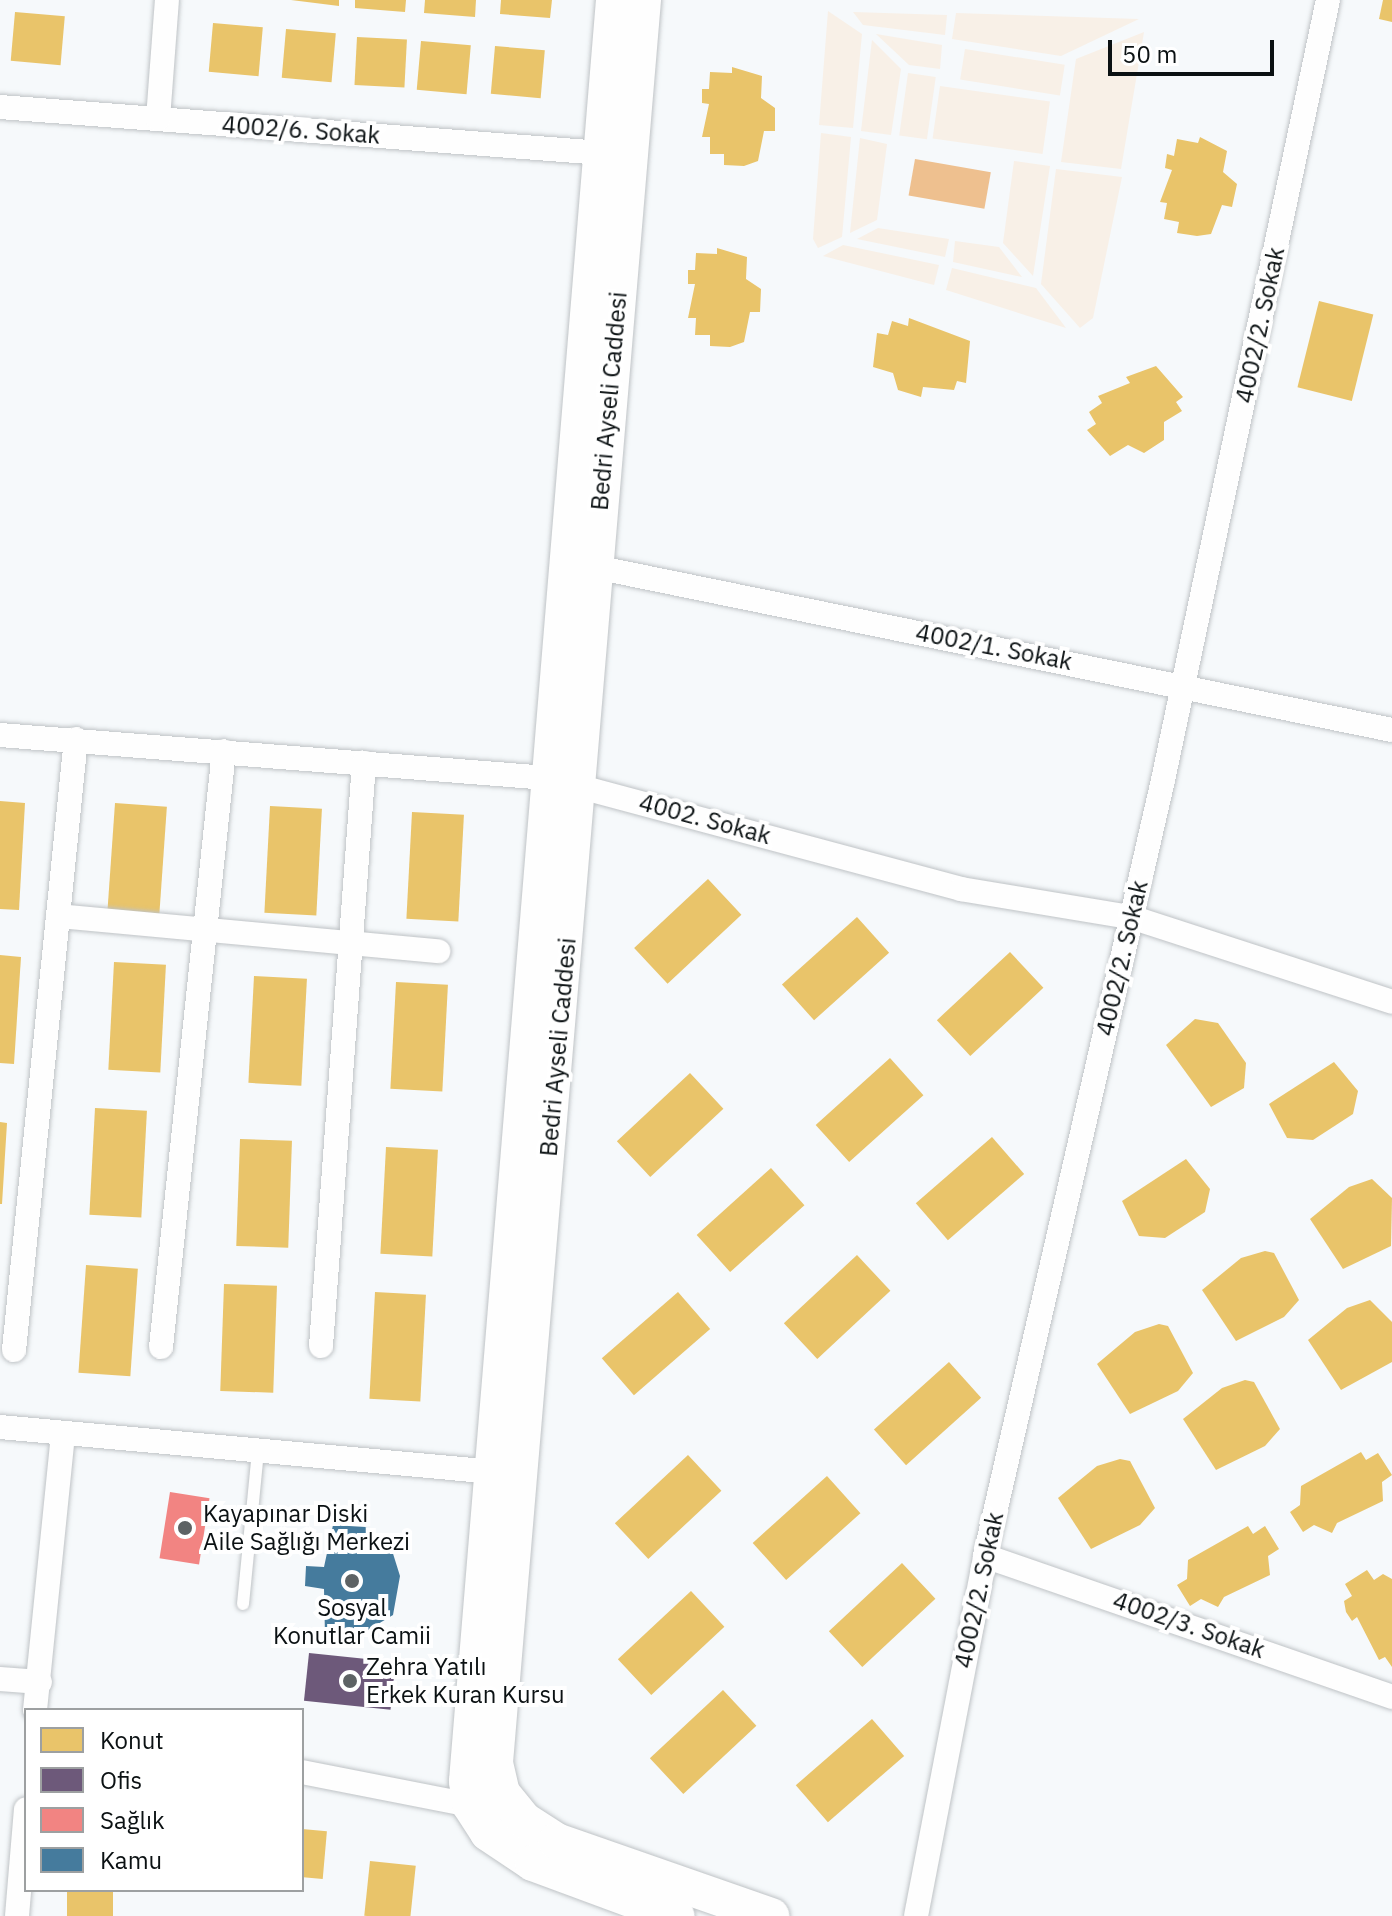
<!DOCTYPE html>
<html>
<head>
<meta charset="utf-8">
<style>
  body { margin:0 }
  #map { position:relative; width:1392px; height:1916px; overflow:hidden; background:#f6f9fb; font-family:"IBM Plex Sans",sans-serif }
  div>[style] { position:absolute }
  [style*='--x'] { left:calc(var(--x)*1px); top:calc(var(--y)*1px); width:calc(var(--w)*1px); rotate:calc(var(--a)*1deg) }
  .green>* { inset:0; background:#f8f0e7; transform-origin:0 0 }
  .water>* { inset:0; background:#eec08f; transform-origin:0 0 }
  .homes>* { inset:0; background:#e9c46a; transform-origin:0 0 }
  .offices>* { inset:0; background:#6d597a; transform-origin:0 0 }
  .health>* { inset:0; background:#f28482; transform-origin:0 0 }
  .public>* { inset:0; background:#457b9d }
  .roads { filter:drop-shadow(0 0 2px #bfc3c6) drop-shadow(0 0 2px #bfc3c6) }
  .lane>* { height:12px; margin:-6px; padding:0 6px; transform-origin:6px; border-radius:6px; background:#fefefe }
  .street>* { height:24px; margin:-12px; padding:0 12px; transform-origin:12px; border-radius:12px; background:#fefefe }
  .secondary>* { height:36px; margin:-18px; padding:0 18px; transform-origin:18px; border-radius:18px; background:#fefefe }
  .dots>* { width:22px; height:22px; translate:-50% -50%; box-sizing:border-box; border:4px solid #fff; border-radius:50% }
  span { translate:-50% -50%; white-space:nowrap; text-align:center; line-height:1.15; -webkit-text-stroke:8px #fff; paint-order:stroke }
  .street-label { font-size:24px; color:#0b1113 }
  .poi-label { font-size:24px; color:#0b1113 }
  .left { translate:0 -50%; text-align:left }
  .legend { position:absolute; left:24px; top:1708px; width:280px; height:184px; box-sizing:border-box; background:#fff; border:2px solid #9da0a1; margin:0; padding:10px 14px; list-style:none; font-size:24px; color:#0b1113 }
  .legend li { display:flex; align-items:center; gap:16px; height:40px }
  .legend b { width:40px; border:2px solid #9da0a1 }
  .scale { position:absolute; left:1108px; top:40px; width:166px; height:36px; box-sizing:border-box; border:4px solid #0b1113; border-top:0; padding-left:10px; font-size:24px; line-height:28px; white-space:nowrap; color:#0b1113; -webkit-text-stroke:6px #fff; paint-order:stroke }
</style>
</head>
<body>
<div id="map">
  <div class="green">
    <i style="clip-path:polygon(828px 11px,862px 34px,853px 128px,819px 125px)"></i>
    <i style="clip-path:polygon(853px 12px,947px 15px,945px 35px,863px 25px)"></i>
    <i style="clip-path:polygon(956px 13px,1139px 19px,1061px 56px,952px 39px)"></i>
    <i style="clip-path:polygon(1144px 32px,1121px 169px,1061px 162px,1076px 59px)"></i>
    <i style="clip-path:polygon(876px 34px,942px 45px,940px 69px,909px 65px)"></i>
    <i style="clip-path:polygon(872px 40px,901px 69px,891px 135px,861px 131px)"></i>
    <i style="left:965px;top:49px;width:101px;height:31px;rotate:9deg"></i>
    <i style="left:908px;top:73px;width:28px;height:63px;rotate:8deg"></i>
    <i style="left:940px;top:86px;width:111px;height:53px;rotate:8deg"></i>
    <i style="clip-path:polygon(821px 133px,851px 137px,842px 237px,818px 248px,813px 239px)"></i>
    <i style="clip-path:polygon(860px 138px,887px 144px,877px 220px,850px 233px)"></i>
    <i style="clip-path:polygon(1014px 161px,1050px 166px,1033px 276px,1003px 243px)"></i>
    <i style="clip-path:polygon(1056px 169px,1122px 177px,1093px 318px,1080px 328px,1041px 284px)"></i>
    <i style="clip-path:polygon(878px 228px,949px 239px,945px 257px,857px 239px)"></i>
    <i style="clip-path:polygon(955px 241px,999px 247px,1022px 277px,953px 262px)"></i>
    <i style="clip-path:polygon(843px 245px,939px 265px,934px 285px,823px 256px)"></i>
    <i style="clip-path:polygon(952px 268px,1036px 288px,1066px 328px,946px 290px)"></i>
  </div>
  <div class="water">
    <i style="left:915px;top:159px;width:77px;height:37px;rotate:10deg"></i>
  </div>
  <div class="homes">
    <i style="clip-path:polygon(291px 0,339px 0,339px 6px)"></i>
    <i style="clip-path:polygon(355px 0,406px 0,405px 12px,355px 8px)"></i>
    <i style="clip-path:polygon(425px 0,476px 0,475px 17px,424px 13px)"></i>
    <i style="clip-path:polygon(501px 0,552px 0,550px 18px,500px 14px)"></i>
    <i style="clip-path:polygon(1383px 0,1392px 0,1392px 22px,1379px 19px)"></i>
    <i style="left:15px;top:12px;width:50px;height:49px;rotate:5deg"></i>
    <i style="left:213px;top:23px;width:50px;height:49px;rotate:5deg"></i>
    <i style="left:286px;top:29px;width:50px;height:49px;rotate:5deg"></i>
    <i style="left:357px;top:37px;width:50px;height:48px;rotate:3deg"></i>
    <i style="left:421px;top:41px;width:50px;height:49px;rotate:5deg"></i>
    <i style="left:495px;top:46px;width:50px;height:48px;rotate:5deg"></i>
    <i style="clip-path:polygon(732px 67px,762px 76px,761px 98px,775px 108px,775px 131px,764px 131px,758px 161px,744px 166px,724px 165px,724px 154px,710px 154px,710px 137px,702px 137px,709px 104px,702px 103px,702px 89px,709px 89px,710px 72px,732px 73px)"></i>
    <i style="clip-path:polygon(1200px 137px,1227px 151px,1223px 172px,1237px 184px,1232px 207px,1222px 205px,1211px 234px,1197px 236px,1177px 233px,1179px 222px,1164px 219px,1167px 203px,1160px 202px,1172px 170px,1165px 168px,1167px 154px,1174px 156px,1177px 139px,1198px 143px)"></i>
    <i style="clip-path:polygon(717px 248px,747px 257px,746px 279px,761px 289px,760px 312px,750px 312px,744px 342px,730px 347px,710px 346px,710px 335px,695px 335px,696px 318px,688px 318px,695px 284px,688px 284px,688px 270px,695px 270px,696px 253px,717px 254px)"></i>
    <i style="left:1319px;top:301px;width:56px;height:89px;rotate:14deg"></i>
    <i style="clip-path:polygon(909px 318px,970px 341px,966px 383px,957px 381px,954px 390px,923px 387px,921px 397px,898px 390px,893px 373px,873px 367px,877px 333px,888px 335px,892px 321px,908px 326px)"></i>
    <i style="clip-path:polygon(1156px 366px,1183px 397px,1176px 402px,1182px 411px,1164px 422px,1164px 440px,1144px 453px,1128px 445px,1110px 456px,1087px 430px,1096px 424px,1089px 412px,1102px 403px,1098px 396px,1130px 383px,1126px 377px)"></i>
    <i style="clip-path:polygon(0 801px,25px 803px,19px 910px,0 909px)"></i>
    <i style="left:115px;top:803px;width:52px;height:108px;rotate:4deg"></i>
    <i style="left:270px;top:806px;width:52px;height:107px;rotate:3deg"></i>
    <i style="left:412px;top:812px;width:52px;height:107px;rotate:3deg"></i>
    <i style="left:708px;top:879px;width:49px;height:101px;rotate:47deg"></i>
    <i style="left:857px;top:917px;width:48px;height:101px;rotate:48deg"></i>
    <i style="left:1010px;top:952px;width:49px;height:100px;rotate:47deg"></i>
    <i style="clip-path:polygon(0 955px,21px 957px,14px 1064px,0 1063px)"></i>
    <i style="left:114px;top:962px;width:52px;height:108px;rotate:3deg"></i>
    <i style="left:254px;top:976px;width:53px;height:107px;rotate:3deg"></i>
    <i style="left:396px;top:982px;width:52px;height:107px;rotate:3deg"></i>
    <i style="clip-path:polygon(1195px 1019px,1218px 1023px,1246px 1063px,1244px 1088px,1211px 1107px,1166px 1045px)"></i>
    <i style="left:890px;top:1058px;width:50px;height:100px;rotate:48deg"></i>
    <i style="clip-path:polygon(1334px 1062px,1358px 1091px,1353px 1114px,1313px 1140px,1287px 1138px,1269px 1104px)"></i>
    <i style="left:690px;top:1073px;width:49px;height:100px;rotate:47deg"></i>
    <i style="left:95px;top:1108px;width:52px;height:107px;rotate:3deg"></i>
    <i style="clip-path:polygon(0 1122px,7px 1123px,2px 1204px,0 1204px)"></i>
    <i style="left:992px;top:1137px;width:49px;height:101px;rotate:49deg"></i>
    <i style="left:240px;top:1139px;width:52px;height:107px;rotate:2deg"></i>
    <i style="left:386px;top:1147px;width:52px;height:107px;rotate:3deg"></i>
    <i style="clip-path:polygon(1186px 1159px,1210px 1189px,1205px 1212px,1165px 1238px,1139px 1236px,1122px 1201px)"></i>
    <i style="left:771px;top:1168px;width:50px;height:100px;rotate:48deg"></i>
    <i style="clip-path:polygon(1372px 1179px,1392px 1198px,1391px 1246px,1343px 1269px,1310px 1219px,1349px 1187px)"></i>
    <i style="clip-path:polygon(1265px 1251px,1274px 1253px,1299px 1300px,1284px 1317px,1236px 1341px,1202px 1290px,1241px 1258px)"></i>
    <i style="left:857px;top:1255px;width:49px;height:100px;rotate:47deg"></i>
    <i style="left:86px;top:1265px;width:52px;height:108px;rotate:4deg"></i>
    <i style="left:224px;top:1284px;width:53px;height:107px;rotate:2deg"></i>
    <i style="left:375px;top:1292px;width:51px;height:107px;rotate:3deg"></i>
    <i style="left:678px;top:1292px;width:49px;height:101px;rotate:49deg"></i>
    <i style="clip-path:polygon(1370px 1300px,1392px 1322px,1392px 1362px,1341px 1390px,1308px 1340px,1347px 1308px)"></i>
    <i style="clip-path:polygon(1159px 1324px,1168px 1326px,1193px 1373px,1178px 1391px,1130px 1414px,1097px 1364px,1135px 1332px)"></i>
    <i style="left:949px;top:1362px;width:48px;height:101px;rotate:48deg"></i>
    <i style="clip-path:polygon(1245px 1380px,1254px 1382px,1280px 1429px,1265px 1446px,1216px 1470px,1183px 1419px,1222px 1388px)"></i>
    <i style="clip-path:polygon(1361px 1452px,1366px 1460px,1378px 1453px,1392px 1475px,1382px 1482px,1383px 1501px,1337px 1523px,1332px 1533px,1314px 1525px,1303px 1532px,1290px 1512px,1300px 1505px,1301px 1486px)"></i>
    <i style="left:688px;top:1455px;width:49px;height:100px;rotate:47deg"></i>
    <i style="clip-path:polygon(1120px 1459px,1130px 1461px,1155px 1508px,1140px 1525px,1091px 1549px,1058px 1498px,1097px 1466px)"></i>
    <i style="left:827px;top:1476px;width:50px;height:100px;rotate:48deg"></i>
    <i style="clip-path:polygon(1248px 1526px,1253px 1534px,1265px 1526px,1279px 1549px,1268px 1556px,1270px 1575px,1224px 1597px,1218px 1607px,1201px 1599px,1190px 1606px,1177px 1585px,1187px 1579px,1188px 1560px)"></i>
    <i style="left:902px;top:1563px;width:49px;height:100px;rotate:47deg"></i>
    <i style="clip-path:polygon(1367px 1570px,1374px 1580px,1383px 1574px,1392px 1579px,1392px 1667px,1385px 1657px,1379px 1660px,1357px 1617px,1352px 1621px,1346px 1612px,1344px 1601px,1352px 1596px,1345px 1584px)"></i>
    <i style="left:691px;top:1591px;width:49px;height:100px;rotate:47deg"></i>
    <i style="left:723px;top:1690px;width:49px;height:100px;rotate:47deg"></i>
    <i style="left:872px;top:1719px;width:49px;height:101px;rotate:49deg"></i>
    <i style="left:302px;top:1829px;width:25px;height:48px;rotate:5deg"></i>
    <i style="left:370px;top:1861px;width:46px;height:55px;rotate:6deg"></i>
    <i style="left:67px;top:1890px;width:46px;height:26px"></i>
  </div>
  <div class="offices">
    <i style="left:309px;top:1653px;width:87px;height:48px;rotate:6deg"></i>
  </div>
  <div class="health">
    <i style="left:170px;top:1492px;width:40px;height:67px;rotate:9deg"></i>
  </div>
  <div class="public">
    <i style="clip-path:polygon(333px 1525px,365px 1527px,390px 1544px,400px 1576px,393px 1615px,368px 1630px,325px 1636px,324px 1589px,305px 1586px,306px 1566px,324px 1567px)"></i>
  </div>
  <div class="roads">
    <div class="lane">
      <i style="--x:243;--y:1604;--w:154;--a:-84.4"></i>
    </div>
    <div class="street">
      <i style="--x:0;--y:107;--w:604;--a:4.37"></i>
      <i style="--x:158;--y:119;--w:119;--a:-85.7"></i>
      <i style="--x:595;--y:567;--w:813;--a:11.56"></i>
      <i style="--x:0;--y:735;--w:549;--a:4.49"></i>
      <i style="--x:547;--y:778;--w:429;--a:15"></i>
      <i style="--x:961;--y:889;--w:172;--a:9.4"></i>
      <i style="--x:1131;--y:917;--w:274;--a:18"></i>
      <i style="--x:58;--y:916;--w:382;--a:5.3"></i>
      <i style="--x:321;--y:1346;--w:585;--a:-85.78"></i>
      <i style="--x:161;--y:1347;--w:599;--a:-83.97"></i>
      <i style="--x:14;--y:1350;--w:614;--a:-84.21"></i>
      <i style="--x:0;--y:1427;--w:494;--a:5.2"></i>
      <i style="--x:985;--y:1556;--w:431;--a:19.1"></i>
      <i style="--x:0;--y:1679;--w:40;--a:4.3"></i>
      <i style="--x:35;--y:1710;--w:278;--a:-84.2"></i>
      <i style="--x:302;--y:1772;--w:171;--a:11.1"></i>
      <i style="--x:17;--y:1916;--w:107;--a:-85.2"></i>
      <i style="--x:916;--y:1916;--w:367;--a:-79.1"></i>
      <i style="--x:985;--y:1556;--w:796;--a:-77.08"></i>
      <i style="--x:1163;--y:780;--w:797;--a:-78.06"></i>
    </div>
    <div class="secondary">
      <i style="--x:614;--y:0;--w:1787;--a:94.72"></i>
      <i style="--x:467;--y:1781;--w:24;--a:83"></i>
      <i style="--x:470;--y:1805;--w:33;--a:57"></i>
      <i style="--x:488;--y:1833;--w:54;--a:33.7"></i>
      <i style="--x:533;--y:1863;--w:153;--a:20.3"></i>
      <i style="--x:643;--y:0;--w:1769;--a:94.8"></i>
      <i style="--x:495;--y:1763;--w:31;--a:77"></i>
      <i style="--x:502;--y:1793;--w:35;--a:51"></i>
      <i style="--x:524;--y:1820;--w:38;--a:33"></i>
      <i style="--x:556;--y:1841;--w:228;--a:19.2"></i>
    </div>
  </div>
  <div class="dots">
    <i style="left:185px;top:1528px;background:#5d6264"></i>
    <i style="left:352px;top:1581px;background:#5d6264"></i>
    <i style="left:350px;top:1681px;background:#5d6264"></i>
  </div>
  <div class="street-label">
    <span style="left:301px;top:130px;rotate:4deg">4002/6. Sokak</span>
    <span style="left:1260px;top:325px;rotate:-78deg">4002/2. Sokak</span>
    <span style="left:609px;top:401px;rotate:-85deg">Bedri Ayseli Caddesi</span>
    <span style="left:994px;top:647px;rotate:11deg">4002/1. Sokak</span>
    <span style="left:705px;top:819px;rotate:15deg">4002. Sokak</span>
    <span style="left:1122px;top:958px;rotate:-77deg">4002/2. Sokak</span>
    <span style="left:558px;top:1047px;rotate:-85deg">Bedri Ayseli Caddesi</span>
    <span style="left:979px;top:1590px;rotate:-78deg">4002/2. Sokak</span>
    <span style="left:1189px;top:1625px;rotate:19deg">4002/3. Sokak</span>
  </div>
  <div class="poi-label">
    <span class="left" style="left:203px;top:1528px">Kayapınar Diski<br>Aile Sağlığı Merkezi</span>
    <span style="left:352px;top:1622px">Sosyal<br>Konutlar Camii</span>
    <span class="left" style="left:366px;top:1681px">Zehra Yatılı<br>Erkek Kuran Kursu</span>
  </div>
  <ul class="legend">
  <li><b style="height:22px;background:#e9c46a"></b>Konut</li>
  <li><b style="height:22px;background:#6d597a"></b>Ofis</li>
  <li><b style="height:22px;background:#f28482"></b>Sağlık</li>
  <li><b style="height:22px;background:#457b9d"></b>Kamu</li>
  </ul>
  <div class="scale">50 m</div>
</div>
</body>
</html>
